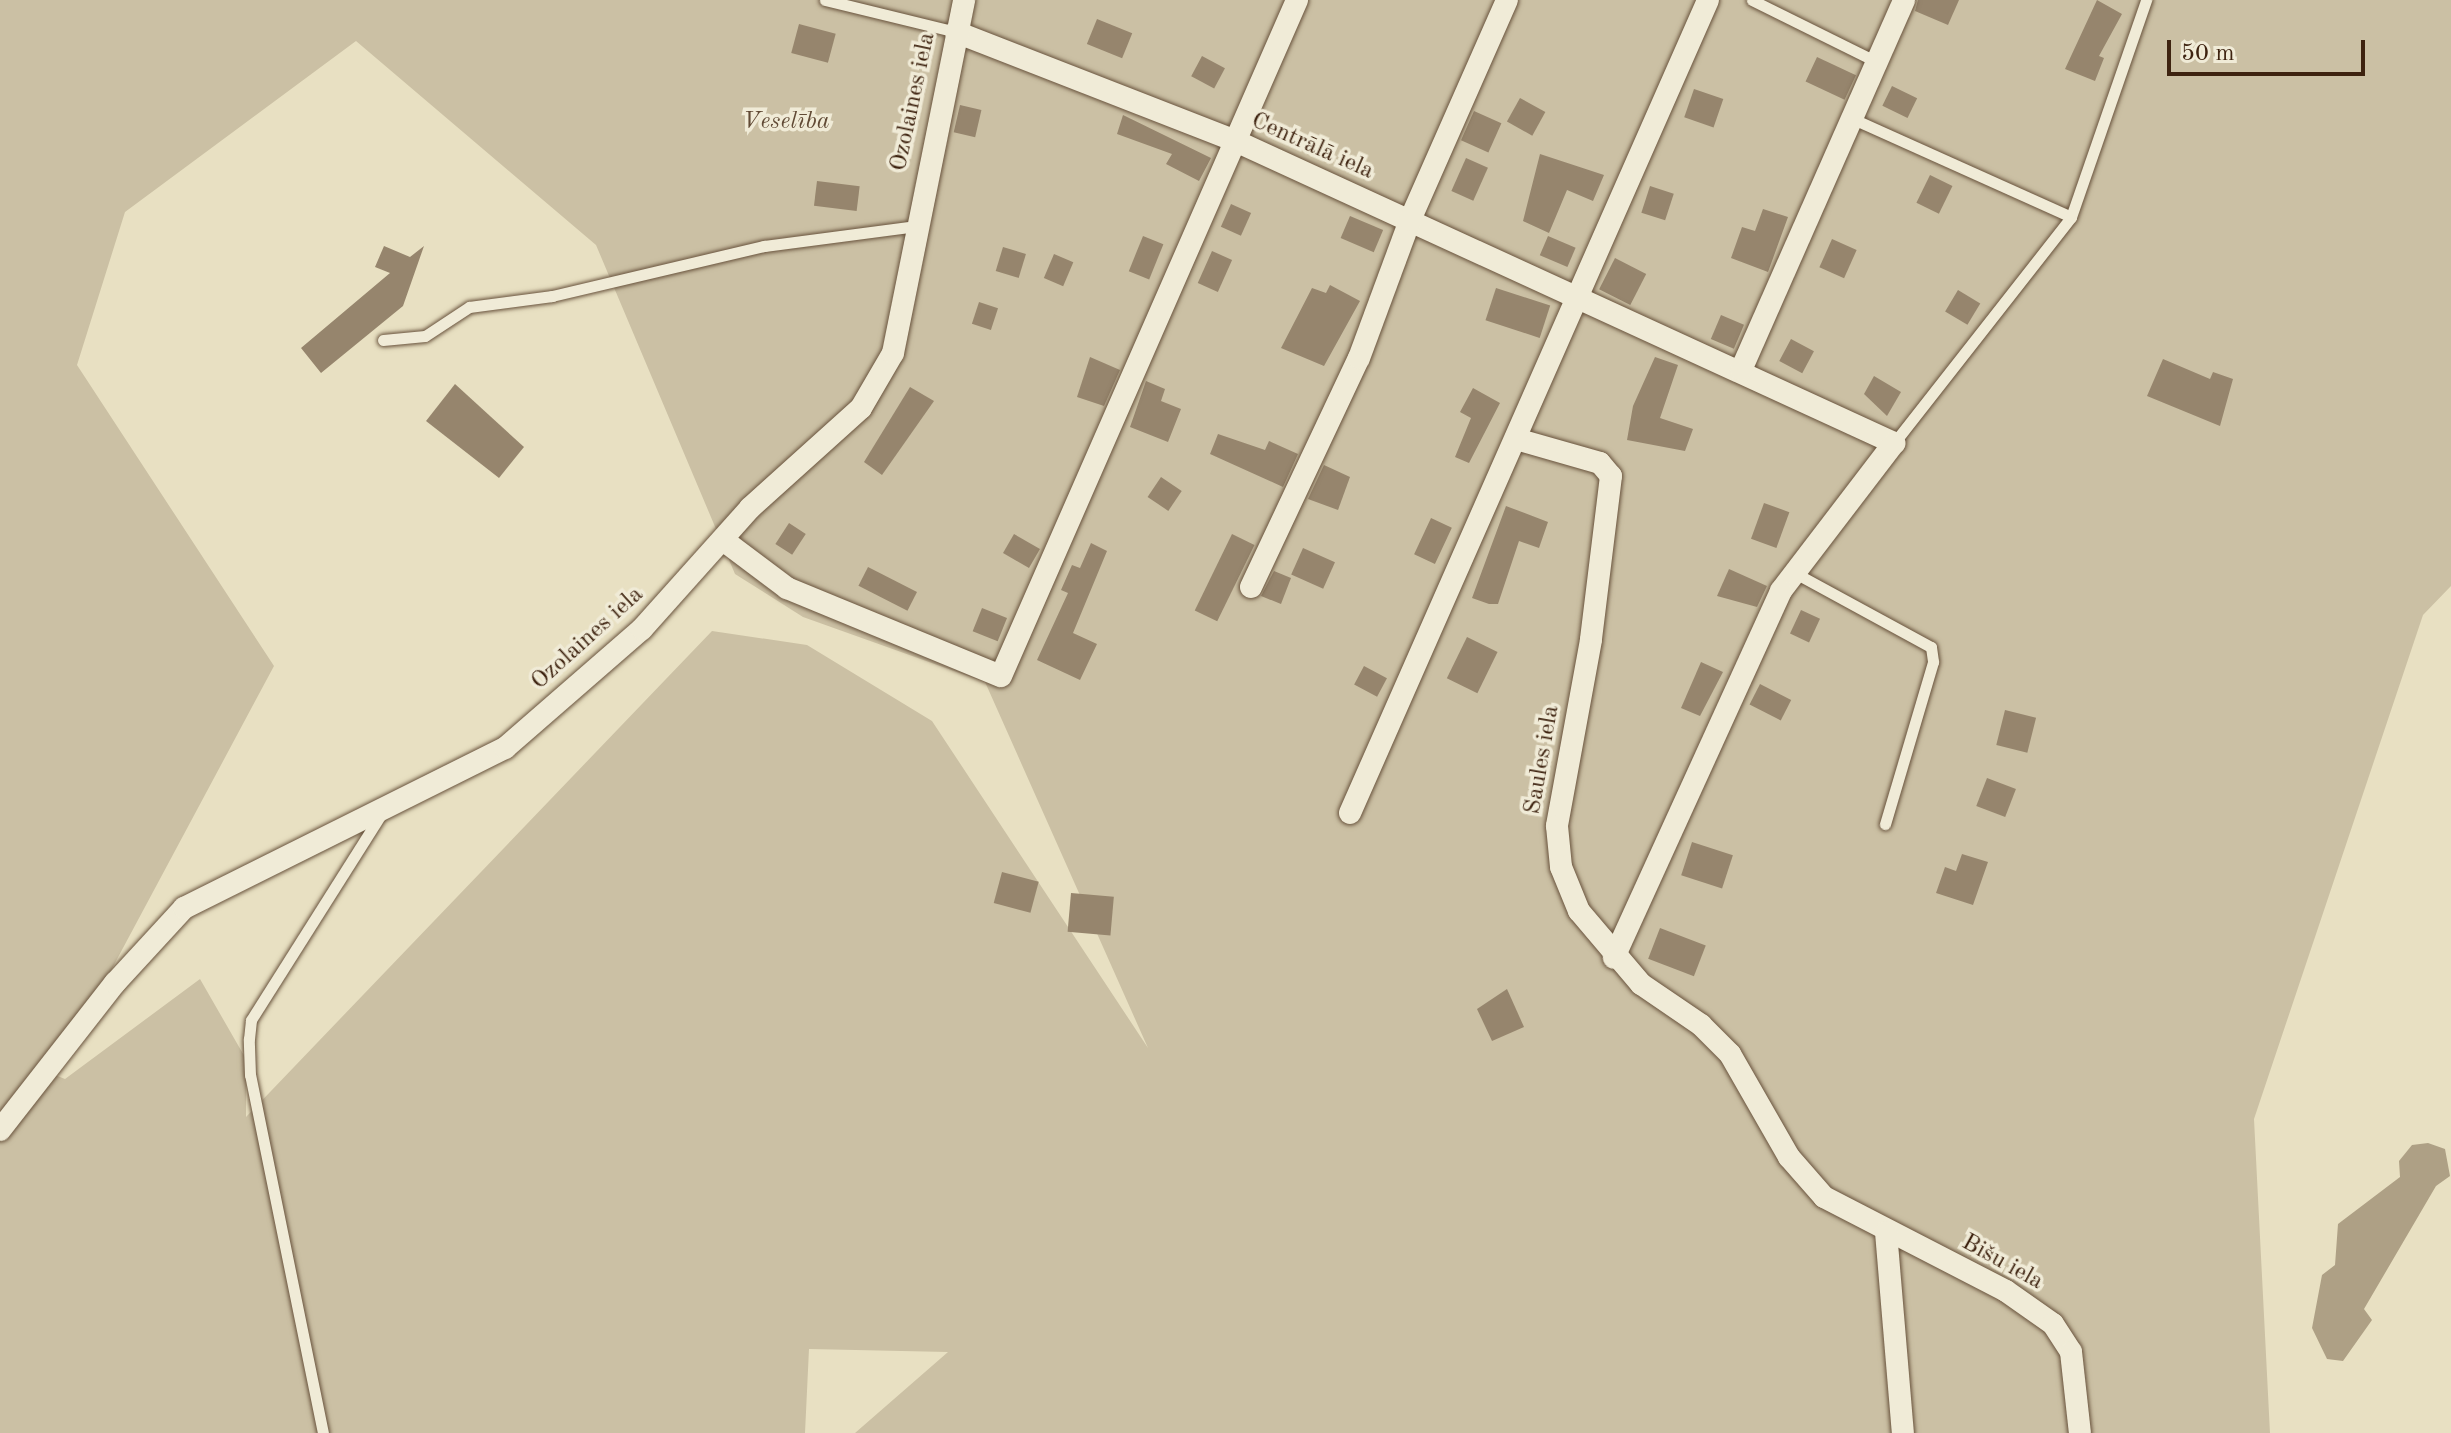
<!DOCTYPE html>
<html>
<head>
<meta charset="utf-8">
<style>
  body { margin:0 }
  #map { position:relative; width:2451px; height:1433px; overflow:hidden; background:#e8e0c2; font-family:"Old Standard TT",serif }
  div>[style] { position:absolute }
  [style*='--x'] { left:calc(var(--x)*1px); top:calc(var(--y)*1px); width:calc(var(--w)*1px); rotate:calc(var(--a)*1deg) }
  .green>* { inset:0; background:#cbc0a4 }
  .water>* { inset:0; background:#aea085 }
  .building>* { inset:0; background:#96856d; transform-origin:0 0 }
  .roads { filter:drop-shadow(0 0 2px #68523c) drop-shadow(0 0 2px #68523c) }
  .lane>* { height:11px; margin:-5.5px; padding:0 5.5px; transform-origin:5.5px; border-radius:5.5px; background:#f0ebd7 }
  .street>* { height:22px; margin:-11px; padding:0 11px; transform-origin:11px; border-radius:11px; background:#f0ebd7 }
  span { translate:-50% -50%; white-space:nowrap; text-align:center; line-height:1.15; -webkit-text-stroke:7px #f0ebd7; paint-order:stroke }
  .street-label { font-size:24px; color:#3e2310 }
  .park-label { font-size:24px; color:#614a35; font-style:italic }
  .scale { position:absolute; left:2167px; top:40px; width:198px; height:36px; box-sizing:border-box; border:4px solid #3e2310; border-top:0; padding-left:10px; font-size:24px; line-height:28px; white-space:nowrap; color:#3e2310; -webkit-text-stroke:6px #f0ebd7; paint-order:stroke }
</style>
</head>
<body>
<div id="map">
  <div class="green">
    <i style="clip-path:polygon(evenodd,0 0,2451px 0,2451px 586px,2423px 615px,2254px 1119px,2270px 1433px,855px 1433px,948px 1352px,809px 1349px,805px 1433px,0 1433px,0 0,356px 41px,596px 245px,735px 574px,803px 617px,985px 682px,1148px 1048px,932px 721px,807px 645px,712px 631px,246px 1117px,246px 1059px,200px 979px,65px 1079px,55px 1075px,274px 666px,77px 365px,125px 212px,356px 41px)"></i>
  </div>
  <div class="water">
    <i style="clip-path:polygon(2428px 1143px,2445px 1149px,2450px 1176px,2436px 1186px,2364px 1309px,2372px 1320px,2343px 1361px,2327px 1359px,2312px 1328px,2322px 1275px,2335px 1265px,2338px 1224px,2400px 1177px,2399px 1161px,2412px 1145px)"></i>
  </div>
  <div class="building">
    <i style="clip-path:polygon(1918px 0,1959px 0,1948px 25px,1915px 11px)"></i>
    <i style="clip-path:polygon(2097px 0,2122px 14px,2099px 56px,2104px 58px,2095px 81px,2065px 69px)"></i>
    <i style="left:1097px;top:19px;width:38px;height:27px;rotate:22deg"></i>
    <i style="left:799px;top:24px;width:38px;height:30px;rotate:15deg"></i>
    <i style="left:1202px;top:56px;width:26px;height:23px;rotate:28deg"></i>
    <i style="left:1817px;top:57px;width:43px;height:27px;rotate:25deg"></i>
    <i style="left:1892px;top:86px;width:28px;height:22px;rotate:26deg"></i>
    <i style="left:1694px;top:89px;width:31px;height:30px;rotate:19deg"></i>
    <i style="left:1520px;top:98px;width:29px;height:27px;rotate:29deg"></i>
    <i style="left:960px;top:105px;width:22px;height:28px;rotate:13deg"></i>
    <i style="left:1474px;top:111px;width:30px;height:32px;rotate:24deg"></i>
    <i style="clip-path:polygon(1123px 115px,1211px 158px,1199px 181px,1166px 164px,1172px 154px,1117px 134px)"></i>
    <i style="clip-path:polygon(1540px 154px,1604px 175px,1593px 201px,1567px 190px,1549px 233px,1523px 221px)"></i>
    <i style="left:1466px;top:158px;width:24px;height:36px;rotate:24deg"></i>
    <i style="left:1930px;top:175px;width:25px;height:31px;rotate:26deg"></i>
    <i style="left:817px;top:181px;width:43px;height:25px;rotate:7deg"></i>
    <i style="left:1650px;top:186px;width:25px;height:28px;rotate:18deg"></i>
    <i style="left:1231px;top:204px;width:22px;height:25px;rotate:24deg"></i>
    <i style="clip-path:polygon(1763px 209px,1788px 217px,1768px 272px,1731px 258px,1742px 227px,1755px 231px)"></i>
    <i style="left:1350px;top:216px;width:36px;height:24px;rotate:23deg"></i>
    <i style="left:1143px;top:236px;width:22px;height:38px;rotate:22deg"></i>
    <i style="left:1548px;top:236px;width:30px;height:21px;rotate:23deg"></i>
    <i style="left:1832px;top:239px;width:27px;height:31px;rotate:24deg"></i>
    <i style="clip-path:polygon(384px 246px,410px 257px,424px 246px,403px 306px,321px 373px,301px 348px,390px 273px,375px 267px)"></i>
    <i style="left:1003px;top:247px;width:24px;height:25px;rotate:17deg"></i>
    <i style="left:1212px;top:251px;width:22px;height:35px;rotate:24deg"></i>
    <i style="left:1054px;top:254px;width:21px;height:26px;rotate:23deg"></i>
    <i style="left:1615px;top:258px;width:35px;height:35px;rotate:27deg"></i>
    <i style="clip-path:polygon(1330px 285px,1360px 301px,1324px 366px,1281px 348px,1312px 288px,1326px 293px)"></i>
    <i style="left:1496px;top:288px;width:57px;height:34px;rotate:18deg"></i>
    <i style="left:1958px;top:290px;width:26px;height:25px;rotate:31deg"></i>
    <i style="left:979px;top:302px;width:20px;height:23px;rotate:18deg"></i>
    <i style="left:1721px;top:315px;width:25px;height:26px;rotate:23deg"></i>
    <i style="left:1791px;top:339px;width:26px;height:25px;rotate:28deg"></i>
    <i style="clip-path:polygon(1090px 357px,1120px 370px,1104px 406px,1077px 397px)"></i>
    <i style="clip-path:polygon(1655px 357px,1678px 365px,1660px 418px,1693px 429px,1685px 451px,1627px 440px,1633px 406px)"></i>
    <i style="clip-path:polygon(2163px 359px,2210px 379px,2213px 372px,2233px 379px,2220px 426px,2147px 396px)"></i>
    <i style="clip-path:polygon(1874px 376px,1901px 392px,1887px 416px,1864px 394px)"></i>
    <i style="clip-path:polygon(1146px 381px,1165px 389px,1161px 401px,1181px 409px,1168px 442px,1130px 427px)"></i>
    <i style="clip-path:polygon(455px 384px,524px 447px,499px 478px,426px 421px)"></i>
    <i style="clip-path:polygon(910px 387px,934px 401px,882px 475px,864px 462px)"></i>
    <i style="clip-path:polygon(1473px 388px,1500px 403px,1469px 463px,1455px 457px,1471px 418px,1460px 412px)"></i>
    <i style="clip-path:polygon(1218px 434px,1265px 450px,1269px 441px,1298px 454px,1283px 487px,1210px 454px)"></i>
    <i style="clip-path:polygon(1324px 465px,1350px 477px,1338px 510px,1308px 499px)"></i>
    <i style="left:1161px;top:477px;width:25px;height:24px;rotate:34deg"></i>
    <i style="left:1764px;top:503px;width:27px;height:38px;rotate:20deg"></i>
    <i style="clip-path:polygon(1506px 506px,1548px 522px,1539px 548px,1519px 541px,1498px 604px,1489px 604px,1472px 598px)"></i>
    <i style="left:1431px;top:518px;width:23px;height:40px;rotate:25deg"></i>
    <i style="left:789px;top:523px;width:20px;height:25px;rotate:33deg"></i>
    <i style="left:1014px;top:534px;width:30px;height:22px;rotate:30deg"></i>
    <i style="left:1232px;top:534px;width:25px;height:85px;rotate:26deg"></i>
    <i style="clip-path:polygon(1091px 543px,1107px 551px,1073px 633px,1097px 644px,1080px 680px,1037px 660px,1068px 593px,1061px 590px,1072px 565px,1080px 568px)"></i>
    <i style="left:1303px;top:548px;width:35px;height:29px;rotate:24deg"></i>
    <i style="left:868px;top:567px;width:55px;height:21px;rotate:27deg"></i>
    <i style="clip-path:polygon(1729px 569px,1767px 586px,1757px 607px,1717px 596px)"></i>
    <i style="clip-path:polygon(1274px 571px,1291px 578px,1281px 604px,1261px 596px)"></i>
    <i style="left:982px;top:608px;width:27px;height:25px;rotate:22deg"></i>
    <i style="left:1801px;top:610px;width:21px;height:26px;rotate:25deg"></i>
    <i style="left:1467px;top:637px;width:34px;height:46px;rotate:26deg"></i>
    <i style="clip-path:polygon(1701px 662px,1723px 672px,1700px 716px,1681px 708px)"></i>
    <i style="left:1364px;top:666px;width:26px;height:21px;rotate:28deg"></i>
    <i style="left:1760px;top:684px;width:35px;height:23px;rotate:27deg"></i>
    <i style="left:2005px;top:710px;width:32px;height:36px;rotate:14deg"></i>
    <i style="left:1987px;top:778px;width:31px;height:30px;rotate:21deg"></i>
    <i style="left:1692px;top:842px;width:43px;height:35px;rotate:18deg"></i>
    <i style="clip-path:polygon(1962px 854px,1988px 862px,1973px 905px,1936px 893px,1945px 867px,1956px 871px)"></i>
    <i style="left:1002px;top:872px;width:38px;height:32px;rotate:15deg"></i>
    <i style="left:1071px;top:893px;width:43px;height:39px;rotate:5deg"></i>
    <i style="left:1660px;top:928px;width:49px;height:33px;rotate:21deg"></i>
    <i style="clip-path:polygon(1507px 989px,1524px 1027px,1492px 1041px,1477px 1009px)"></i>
  </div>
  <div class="roads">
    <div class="lane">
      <i style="--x:825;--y:0;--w:135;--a:13.7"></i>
      <i style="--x:1752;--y:0;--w:140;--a:26.4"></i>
      <i style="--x:1851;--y:118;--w:241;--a:24.2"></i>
      <i style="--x:383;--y:340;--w:42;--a:-5.4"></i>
      <i style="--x:425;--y:336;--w:53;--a:-33.4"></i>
      <i style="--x:469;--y:307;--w:84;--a:-7.5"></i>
      <i style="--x:552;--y:296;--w:218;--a:-13.3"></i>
      <i style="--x:764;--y:246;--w:152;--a:-7.5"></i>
      <i style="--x:1894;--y:443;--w:287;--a:-51.9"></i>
      <i style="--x:2071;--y:217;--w:230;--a:-70.9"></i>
      <i style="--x:1795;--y:573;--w:155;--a:28.6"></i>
      <i style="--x:1931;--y:647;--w:15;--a:82"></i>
      <i style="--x:1933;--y:662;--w:169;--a:106.5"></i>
      <i style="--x:323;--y:1433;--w:365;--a:-101.5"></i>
      <i style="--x:250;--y:1075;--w:36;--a:-92"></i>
      <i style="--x:249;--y:1039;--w:19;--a:-84"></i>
      <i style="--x:251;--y:1020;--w:245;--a:-57.7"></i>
    </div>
    <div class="street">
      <i style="--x:956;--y:32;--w:305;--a:21.3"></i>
      <i style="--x:1240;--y:143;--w:720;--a:24.64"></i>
      <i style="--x:1894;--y:443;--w:186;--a:127.4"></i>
      <i style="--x:1781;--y:591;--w:403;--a:114.5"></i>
      <i style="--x:1741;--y:370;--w:404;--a:-66.2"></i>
      <i style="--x:1516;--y:439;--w:87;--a:15.9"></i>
      <i style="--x:1600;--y:463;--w:17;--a:50"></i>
      <i style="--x:1611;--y:476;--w:165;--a:97"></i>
      <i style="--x:1591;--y:640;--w:189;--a:100.4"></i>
      <i style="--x:1557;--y:826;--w:41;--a:84.4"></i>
      <i style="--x:1561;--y:867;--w:48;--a:67.8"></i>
      <i style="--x:1579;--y:911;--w:96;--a:49.7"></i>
      <i style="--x:1641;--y:984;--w:73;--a:34.3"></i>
      <i style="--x:1701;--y:1025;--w:41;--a:45"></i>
      <i style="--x:1730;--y:1054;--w:119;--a:60.2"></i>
      <i style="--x:1789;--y:1157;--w:53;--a:48.8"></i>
      <i style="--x:1824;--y:1197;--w:205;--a:27.3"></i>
      <i style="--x:2006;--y:1291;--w:57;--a:35.1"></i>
      <i style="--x:2053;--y:1324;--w:33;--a:57"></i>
      <i style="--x:2071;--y:1352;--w:81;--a:83.7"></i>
      <i style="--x:723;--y:540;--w:80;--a:36.9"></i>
      <i style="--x:787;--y:588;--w:231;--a:22.4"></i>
      <i style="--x:1001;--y:676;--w:738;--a:-66.35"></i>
      <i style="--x:1251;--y:587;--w:253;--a:-64.8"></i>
      <i style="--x:1359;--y:358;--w:147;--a:-69.7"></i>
      <i style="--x:1410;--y:220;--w:240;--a:-66.2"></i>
      <i style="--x:1350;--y:813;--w:888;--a:-66.23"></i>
      <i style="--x:0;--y:1130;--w:187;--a:-52"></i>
      <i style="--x:115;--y:983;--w:102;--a:-47.4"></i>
      <i style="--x:184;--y:908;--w:359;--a:-26.5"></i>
      <i style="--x:505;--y:748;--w:181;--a:-41"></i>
      <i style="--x:642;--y:629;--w:162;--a:-48.2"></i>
      <i style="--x:750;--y:508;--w:149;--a:-42"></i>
      <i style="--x:861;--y:408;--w:64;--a:-59.8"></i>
      <i style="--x:893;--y:353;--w:360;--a:-78.6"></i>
      <i style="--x:1886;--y:1232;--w:202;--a:85.2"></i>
    </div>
  </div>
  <div class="street-label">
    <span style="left:914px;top:102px;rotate:-78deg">Ozolaines iela</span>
    <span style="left:1312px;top:147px;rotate:24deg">Centrālā iela</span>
    <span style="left:588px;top:639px;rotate:-42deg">Ozolaines iela</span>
    <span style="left:1543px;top:760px;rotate:-80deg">Saules iela</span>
    <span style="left:2002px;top:1263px;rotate:29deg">Bišu iela</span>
  </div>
  <div class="park-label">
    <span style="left:786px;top:123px">Veselība</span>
  </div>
  <div class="scale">50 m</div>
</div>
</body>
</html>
